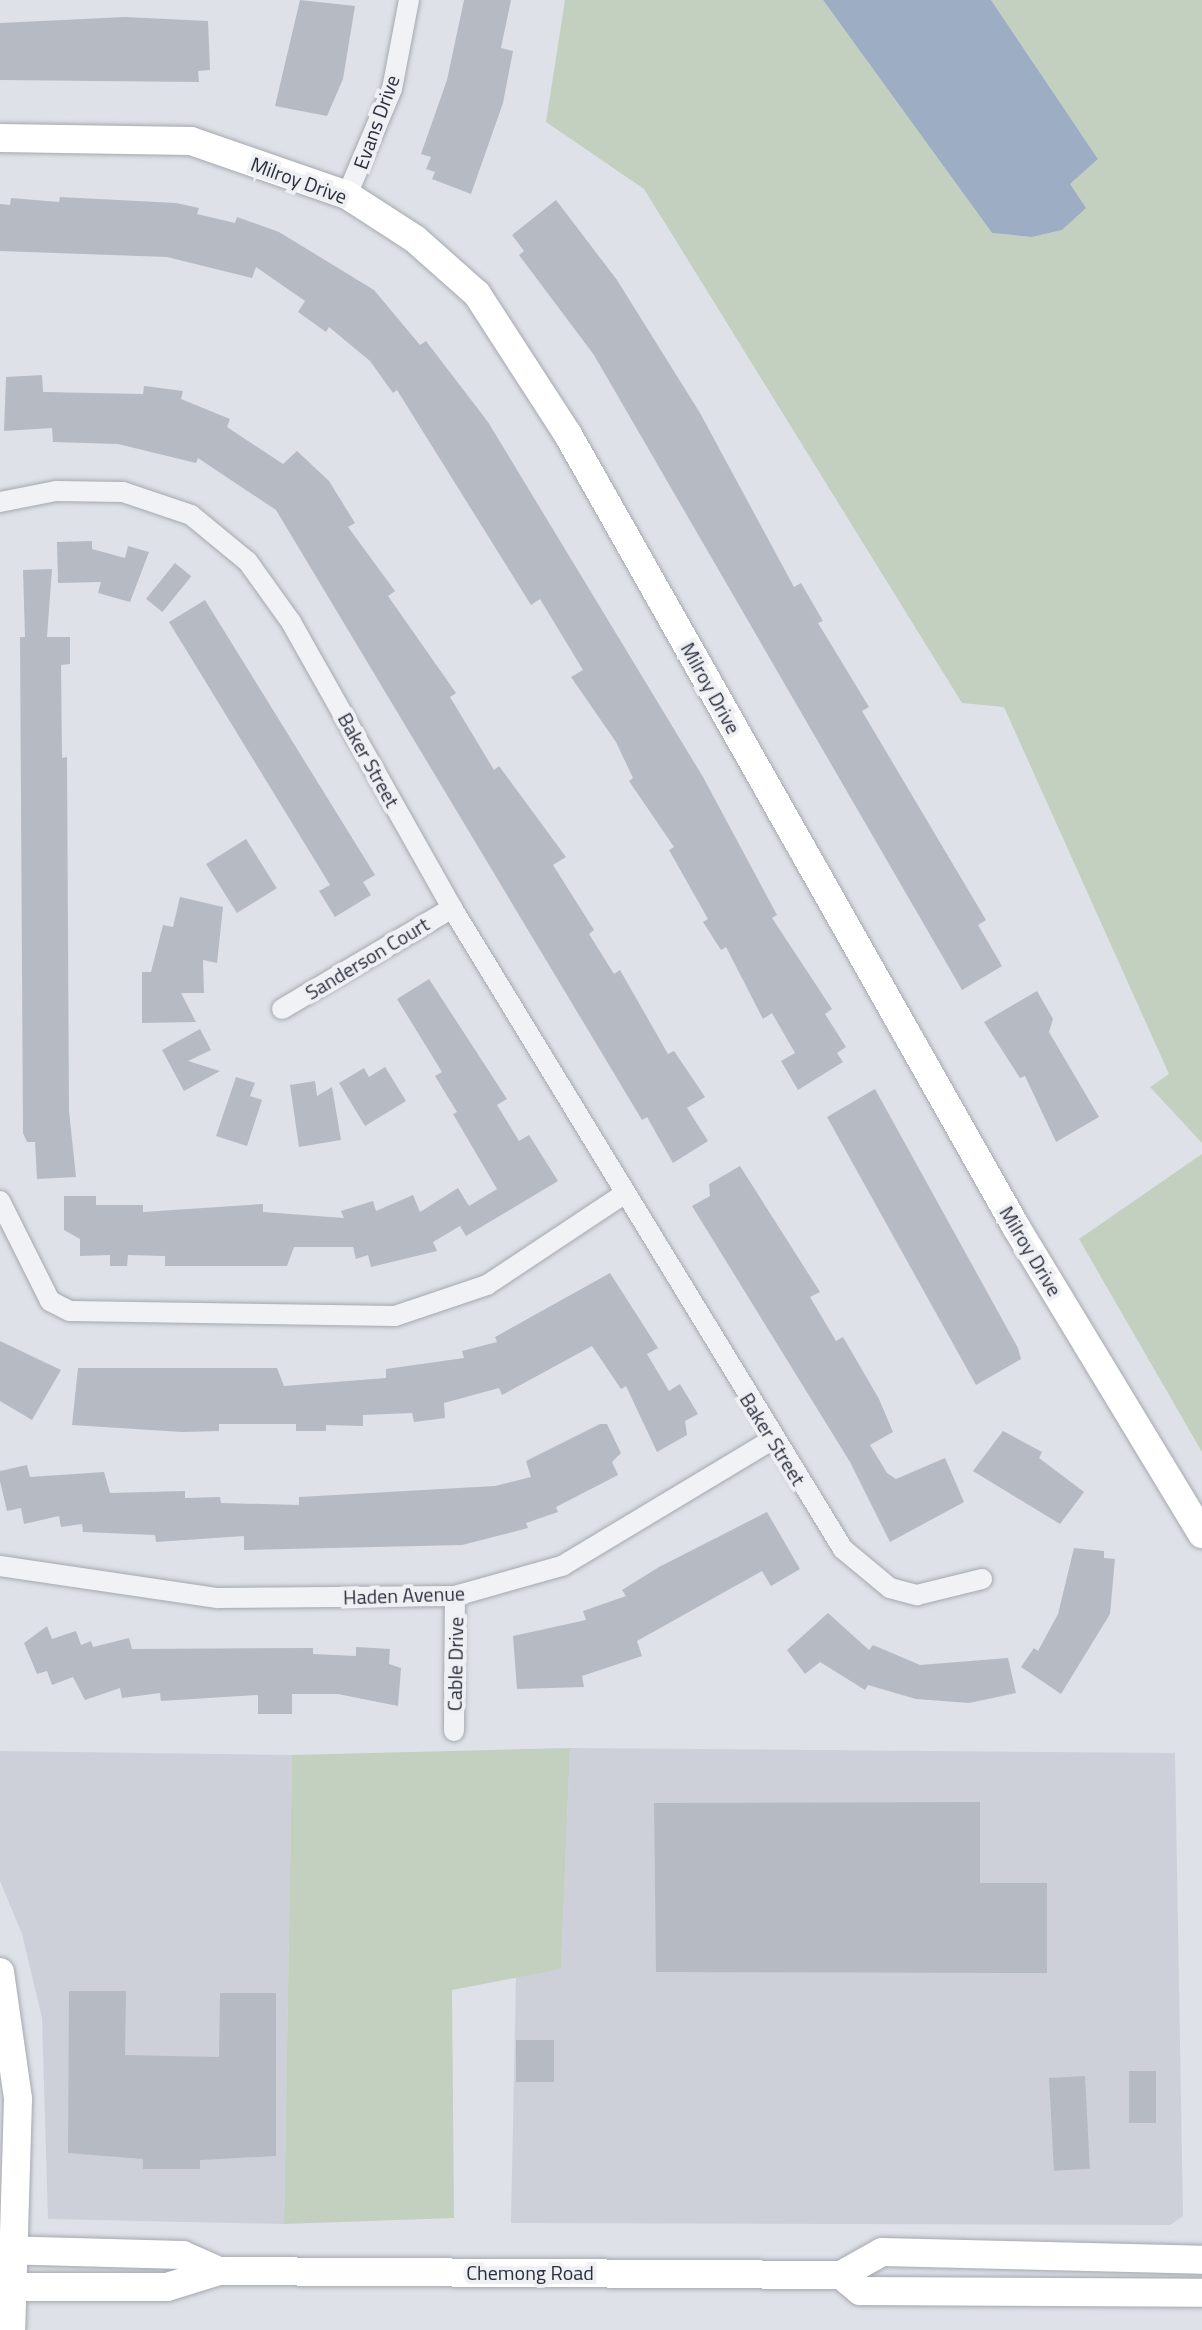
<!DOCTYPE html>
<html>
<head>
<meta charset="utf-8">
<style>
  body { margin:0 }
  #map { position:relative; width:1202px; height:2330px; overflow:hidden; background:#dee1e7; font-family:"Titillium Web",sans-serif }
  div>[style] { position:absolute }
  [style*='--x'] { left:calc(var(--x)*1px); top:calc(var(--y)*1px); width:calc(var(--w)*1px); rotate:calc(var(--a)*1deg) }
  .built>* { inset:0; background:#cdd0d8 }
  .green>* { inset:0; background:#c3d0c0 }
  .water>* { inset:0; background:#9cadc4 }
  .building>* { inset:0; background:#b6bac3; transform-origin:0 0 }
  .roads { filter:drop-shadow(0 0 2px #a4a8b0) drop-shadow(0 0 2px #a4a8b0) }
  .street>* { height:20px; margin:-10px; padding:0 10px; transform-origin:10px; border-radius:10px; background:#f1f2f5 }
  .secondary>* { height:28px; margin:-14px; padding:0 14px; transform-origin:14px; border-radius:14px; background:#fff }
  span { translate:-50% -50%; white-space:nowrap; text-align:center; line-height:1.15; -webkit-text-stroke:8px #eef0f4; paint-order:stroke }
  .street-label { font-size:20px; color:#292f3c }
</style>
</head>
<body>
<div id="map">
  <div class="built">
    <i style="clip-path:polygon(570px 1748px,1175px 1753px,1183px 2216px,1170px 2225px,511px 2223px,516px 1976px,561px 1969px)"></i>
    <i style="clip-path:polygon(0 1751px,292px 1755px,284px 2224px,48px 2219px,42px 2018px,22px 1934px,0 1881px)"></i>
  </div>
  <div class="green">
    <i style="clip-path:polygon(565px 0,823px 0,992px 233px,1032px 237px,1062px 230px,1085px 208px,1069px 184px,1098px 159px,991px 0,1202px 0,1202px 1143px,1150px 1087px,1169px 1074px,1004px 707px,962px 703px,644px 189px,546px 122px)"></i>
    <i style="clip-path:polygon(1202px 1154px,1202px 1452px,1079px 1239px)"></i>
    <i style="clip-path:polygon(570px 1748px,561px 1969px,452px 1990px,454px 2218px,284px 2224px,292px 1755px)"></i>
  </div>
  <div class="water">
    <i style="clip-path:polygon(823px 0,991px 0,1098px 159px,1070px 184px,1086px 208px,1062px 230px,1032px 237px,992px 233px)"></i>
  </div>
  <div class="building">
    <i style="clip-path:polygon(300px 0,355px 6px,343px 79px,327px 116px,275px 106px)"></i>
    <i style="clip-path:polygon(464px 0,511px 0,501px 48px,513px 51px,503px 103px,471px 194px,432px 179px,435px 172px,426px 169px,431px 157px,421px 154px,447px 80px)"></i>
    <i style="clip-path:polygon(125px 17px,208px 21px,210px 70px,198px 71px,199px 82px,0 80px,0 23px)"></i>
    <i style="clip-path:polygon(60px 197px,176px 203px,199px 208px,197px 214px,235px 223px,237px 217px,279px 232px,374px 290px,420px 345px,426px 341px,488px 422px,703px 777px,777px 915px,772px 918px,832px 1009px,825px 1014px,846px 1047px,837px 1053px,843px 1062px,798px 1090px,781px 1061px,795px 1053px,772px 1013px,763px 1019px,726px 947px,721px 950px,703px 922px,708px 919px,669px 850px,674px 847px,629px 781px,633px 778px,616px 742px,571px 677px,583px 670px,540px 599px,531px 605px,397px 390px,393px 393px,370px 361px,329px 327px,326px 332px,298px 312px,305px 301px,256px 267px,252px 278px,167px 257px,0 251px,0 204px,10px 205px,11px 198px,59px 202px)"></i>
    <i style="clip-path:polygon(556px 200px,617px 280px,700px 413px,794px 587px,801px 583px,823px 621px,818px 623px,869px 707px,862px 711px,986px 920px,978px 925px,1002px 966px,962px 990px,594px 355px,519px 255px,524px 251px,512px 235px)"></i>
    <i style="clip-path:polygon(42px 375px,43px 392px,143px 394px,144px 386px,183px 391px,181px 399px,230px 419px,227px 427px,283px 464px,297px 451px,329px 481px,355px 523px,348px 527px,395px 591px,388px 596px,456px 693px,450px 697px,494px 770px,499px 766px,566px 857px,553px 865px,594px 930px,589px 934px,614px 974px,620px 970px,668px 1054px,674px 1051px,705px 1097px,687px 1108px,708px 1141px,673px 1163px,647px 1117px,642px 1120px,276px 510px,198px 458px,196px 463px,118px 444px,53px 442px,52px 428px,4px 431px,6px 377px)"></i>
    <i style="clip-path:polygon(92px 541px,92px 549px,125px 558px,128px 546px,149px 552px,130px 602px,98px 593px,101px 582px,58px 583px,57px 542px)"></i>
    <i style="left:175px;top:563px;width:21px;height:46px;rotate:39deg"></i>
    <i style="clip-path:polygon(52px 569px,47px 637px,70px 637px,70px 664px,61px 665px,62px 758px,67px 757px,69px 1111px,76px 1177px,37px 1179px,35px 1142px,27px 1142px,23px 1133px,20px 637px,25px 637px,23px 570px)"></i>
    <i style="clip-path:polygon(205px 600px,375px 875px,363px 882px,371px 895px,335px 917px,319px 891px,330px 885px,169px 622px)"></i>
    <i style="left:246px;top:839px;width:58px;height:47px;rotate:58deg"></i>
    <i style="clip-path:polygon(180px 897px,223px 907px,217px 963px,203px 960px,204px 993px,181px 993px,196px 1022px,142px 1023px,142px 972px,151px 972px,163px 925px,173px 927px)"></i>
    <i style="clip-path:polygon(429px 979px,507px 1099px,497px 1105px,519px 1141px,529px 1135px,558px 1181px,466px 1236px,460px 1226px,433px 1242px,437px 1251px,371px 1267px,368px 1255px,356px 1259px,353px 1247px,294px 1247px,287px 1266px,165px 1266px,165px 1256px,128px 1255px,127px 1266px,110px 1266px,110px 1255px,80px 1256px,80px 1239px,64px 1230px,64px 1196px,96px 1196px,96px 1205px,143px 1205px,143px 1212px,263px 1204px,263px 1212px,344px 1218px,341px 1211px,373px 1201px,376px 1211px,413px 1195px,420px 1212px,458px 1188px,469px 1206px,497px 1189px,453px 1114px,457px 1112px,435px 1076px,442px 1072px,397px 999px)"></i>
    <i style="clip-path:polygon(1037px 991px,1053px 1019px,1049px 1032px,1099px 1117px,1056px 1142px,1025px 1076px,1020px 1078px,984px 1022px)"></i>
    <i style="clip-path:polygon(200px 1029px,211px 1050px,188px 1061px,220px 1071px,184px 1091px,162px 1050px)"></i>
    <i style="clip-path:polygon(385px 1067px,406px 1101px,365px 1126px,339px 1083px,364px 1068px,369px 1077px)"></i>
    <i style="clip-path:polygon(236px 1077px,255px 1083px,250px 1096px,262px 1100px,247px 1146px,216px 1136px)"></i>
    <i style="clip-path:polygon(315px 1081px,317px 1096px,332px 1087px,341px 1140px,299px 1147px,290px 1085px)"></i>
    <i style="clip-path:polygon(875px 1089px,1018px 1348px,1021px 1359px,976px 1385px,827px 1117px)"></i>
    <i style="clip-path:polygon(740px 1166px,820px 1292px,810px 1297px,836px 1341px,843px 1337px,879px 1399px,893px 1432px,870px 1445px,887px 1473px,896px 1479px,945px 1458px,964px 1502px,890px 1542px,850px 1462px,692px 1206px,710px 1196px,709px 1184px)"></i>
    <i style="clip-path:polygon(610px 1273px,658px 1348px,647px 1354px,669px 1391px,680px 1384px,698px 1414px,685px 1421px,687px 1435px,657px 1452px,626px 1386px,621px 1389px,592px 1346px,502px 1395px,499px 1388px,444px 1403px,445px 1418px,414px 1422px,412px 1413px,363px 1415px,363px 1426px,326px 1425px,326px 1431px,296px 1431px,296px 1424px,219px 1424px,219px 1431px,182px 1432px,72px 1425px,78px 1368px,277px 1368px,284px 1386px,386px 1378px,386px 1369px,464px 1358px,462px 1351px,497px 1342px,495px 1337px)"></i>
    <i style="clip-path:polygon(0 1341px,61px 1370px,32px 1420px,0 1401px)"></i>
    <i style="clip-path:polygon(600px 1424px,607px 1424px,621px 1453px,612px 1462px,618px 1475px,556px 1507px,558px 1512px,526px 1523px,528px 1528px,462px 1545px,244px 1550px,244px 1536px,156px 1542px,155px 1535px,83px 1532px,82px 1524px,61px 1527px,59px 1516px,24px 1524px,21px 1508px,7px 1511px,0 1481px,0 1471px,27px 1465px,30px 1477px,104px 1472px,110px 1493px,185px 1491px,185px 1498px,220px 1497px,221px 1503px,299px 1505px,299px 1497px,495px 1486px,531px 1477px,526px 1461px)"></i>
    <i style="clip-path:polygon(1003px 1431px,1042px 1452px,1039px 1458px,1084px 1492px,1060px 1524px,973px 1471px)"></i>
    <i style="clip-path:polygon(767px 1512px,800px 1569px,771px 1586px,762px 1571px,637px 1641px,642px 1656px,582px 1676px,584px 1687px,517px 1689px,513px 1636px,586px 1620px,583px 1611px,626px 1596px,622px 1590px,659px 1567px)"></i>
    <i style="clip-path:polygon(1074px 1548px,1104px 1551px,1104px 1558px,1115px 1559px,1110px 1614px,1061px 1694px,1021px 1667px,1034px 1648px,1038px 1651px,1058px 1614px)"></i>
    <i style="clip-path:polygon(828px 1613px,869px 1650px,873px 1645px,920px 1665px,1008px 1658px,1016px 1693px,969px 1703px,916px 1699px,868px 1685px,865px 1690px,820px 1662px,805px 1674px,787px 1650px)"></i>
    <i style="clip-path:polygon(47px 1626px,52px 1639px,76px 1631px,81px 1645px,91px 1641px,93px 1647px,129px 1638px,132px 1649px,313px 1648px,313px 1654px,356px 1656px,356px 1647px,390px 1649px,389px 1664px,401px 1668px,398px 1706px,338px 1694px,292px 1694px,292px 1714px,258px 1714px,258px 1695px,161px 1701px,160px 1693px,122px 1698px,120px 1688px,85px 1700px,73px 1677px,52px 1685px,47px 1671px,37px 1674px,24px 1643px)"></i>
    <i style="clip-path:polygon(980px 1802px,980px 1883px,1047px 1883px,1047px 1973px,656px 1972px,654px 1803px)"></i>
    <i style="clip-path:polygon(69px 1991px,126px 1991px,125px 2055px,219px 2057px,220px 1993px,276px 1993px,276px 2156px,200px 2160px,200px 2169px,143px 2169px,143px 2159px,68px 2153px)"></i>
    <i style="left:516px;top:2040px;width:38px;height:42px"></i>
    <i style="left:1129px;top:2071px;width:27px;height:52px"></i>
    <i style="left:1085px;top:2076px;width:93px;height:36px;rotate:87deg"></i>
  </div>
  <div class="roads">
    <div class="street">
      <i style="--x:347;--y:195;--w:115;--a:-67"></i>
      <i style="--x:392;--y:89;--w:91;--a:-79.2"></i>
      <i style="--x:0;--y:502;--w:57;--a:-11.1"></i>
      <i style="--x:56;--y:491;--w:67;--a:0.9"></i>
      <i style="--x:123;--y:492;--w:72;--a:18.7"></i>
      <i style="--x:191;--y:515;--w:74;--a:39.5"></i>
      <i style="--x:248;--y:562;--w:74;--a:54.4"></i>
      <i style="--x:291;--y:622;--w:328;--a:60.6"></i>
      <i style="--x:452;--y:908;--w:751;--a:58.62"></i>
      <i style="--x:843;--y:1549;--w:61;--a:39.7"></i>
      <i style="--x:890;--y:1588;--w:28;--a:15"></i>
      <i style="--x:917;--y:1595;--w:67;--a:-13.8"></i>
      <i style="--x:282;--y:1009;--w:198;--a:-30.7"></i>
      <i style="--x:0;--y:1201;--w:112;--a:63.4"></i>
      <i style="--x:50;--y:1301;--w:22;--a:27"></i>
      <i style="--x:70;--y:1311;--w:325;--a:0.9"></i>
      <i style="--x:395;--y:1316;--w:97;--a:-18.6"></i>
      <i style="--x:487;--y:1285;--w:164;--a:-33.6"></i>
      <i style="--x:0;--y:1566;--w:220;--a:8.4"></i>
      <i style="--x:218;--y:1598;--w:237;--a:-0.5"></i>
      <i style="--x:455;--y:1596;--w:111;--a:-15.7"></i>
      <i style="--x:562;--y:1566;--w:245;--a:-31"></i>
      <i style="--x:454;--y:1731;--w:135;--a:-89.6"></i>
    </div>
    <div class="secondary">
      <i style="--x:0;--y:138;--w:191;--a:0.9"></i>
      <i style="--x:191;--y:141;--w:165;--a:19.1"></i>
      <i style="--x:347;--y:195;--w:81;--a:32.9"></i>
      <i style="--x:415;--y:239;--w:83;--a:41.6"></i>
      <i style="--x:477;--y:294;--w:166;--a:57.1"></i>
      <i style="--x:567;--y:433;--w:912;--a:60.51"></i>
      <i style="--x:1016;--y:1227;--w:359;--a:58.8"></i>
      <i style="--x:0;--y:1972;--w:128;--a:81.9"></i>
      <i style="--x:18;--y:2099;--w:231;--a:91.7"></i>
      <i style="--x:0;--y:2250;--w:183;--a:1.6"></i>
      <i style="--x:183;--y:2255;--w:39;--a:24"></i>
      <i style="--x:841;--y:2275;--w:25;--a:40"></i>
      <i style="--x:860;--y:2291;--w:342;--a:0.3"></i>
      <i style="--x:0;--y:2287;--w:167;--a:0"></i>
      <i style="--x:167;--y:2287;--w:54;--a:-17.1"></i>
      <i style="--x:219;--y:2271;--w:622;--a:0.37"></i>
      <i style="--x:841;--y:2275;--w:47;--a:-29.3"></i>
      <i style="--x:882;--y:2252;--w:320;--a:1.4"></i>
    </div>
  </div>
  <div class="street-label">
    <span style="left:376px;top:122px;rotate:-70deg">Evans Drive</span>
    <span style="left:299px;top:180px;rotate:20deg">Milroy Drive</span>
    <span style="left:711px;top:688px;rotate:61deg">Milroy Drive</span>
    <span style="left:369px;top:760px;rotate:61deg">Baker Street</span>
    <span style="left:367px;top:958px;rotate:-31deg">Sanderson Court</span>
    <span style="left:1031px;top:1251px;rotate:59deg">Milroy Drive</span>
    <span style="left:773px;top:1439px;rotate:58deg">Baker Street</span>
    <span style="left:404px;top:1595px;rotate:-2deg">Haden Avenue</span>
    <span style="left:455px;top:1664px;rotate:-89deg">Cable Drive</span>
    <span style="left:530px;top:2272px">Chemong Road</span>
  </div>
</div>
</body>
</html>
